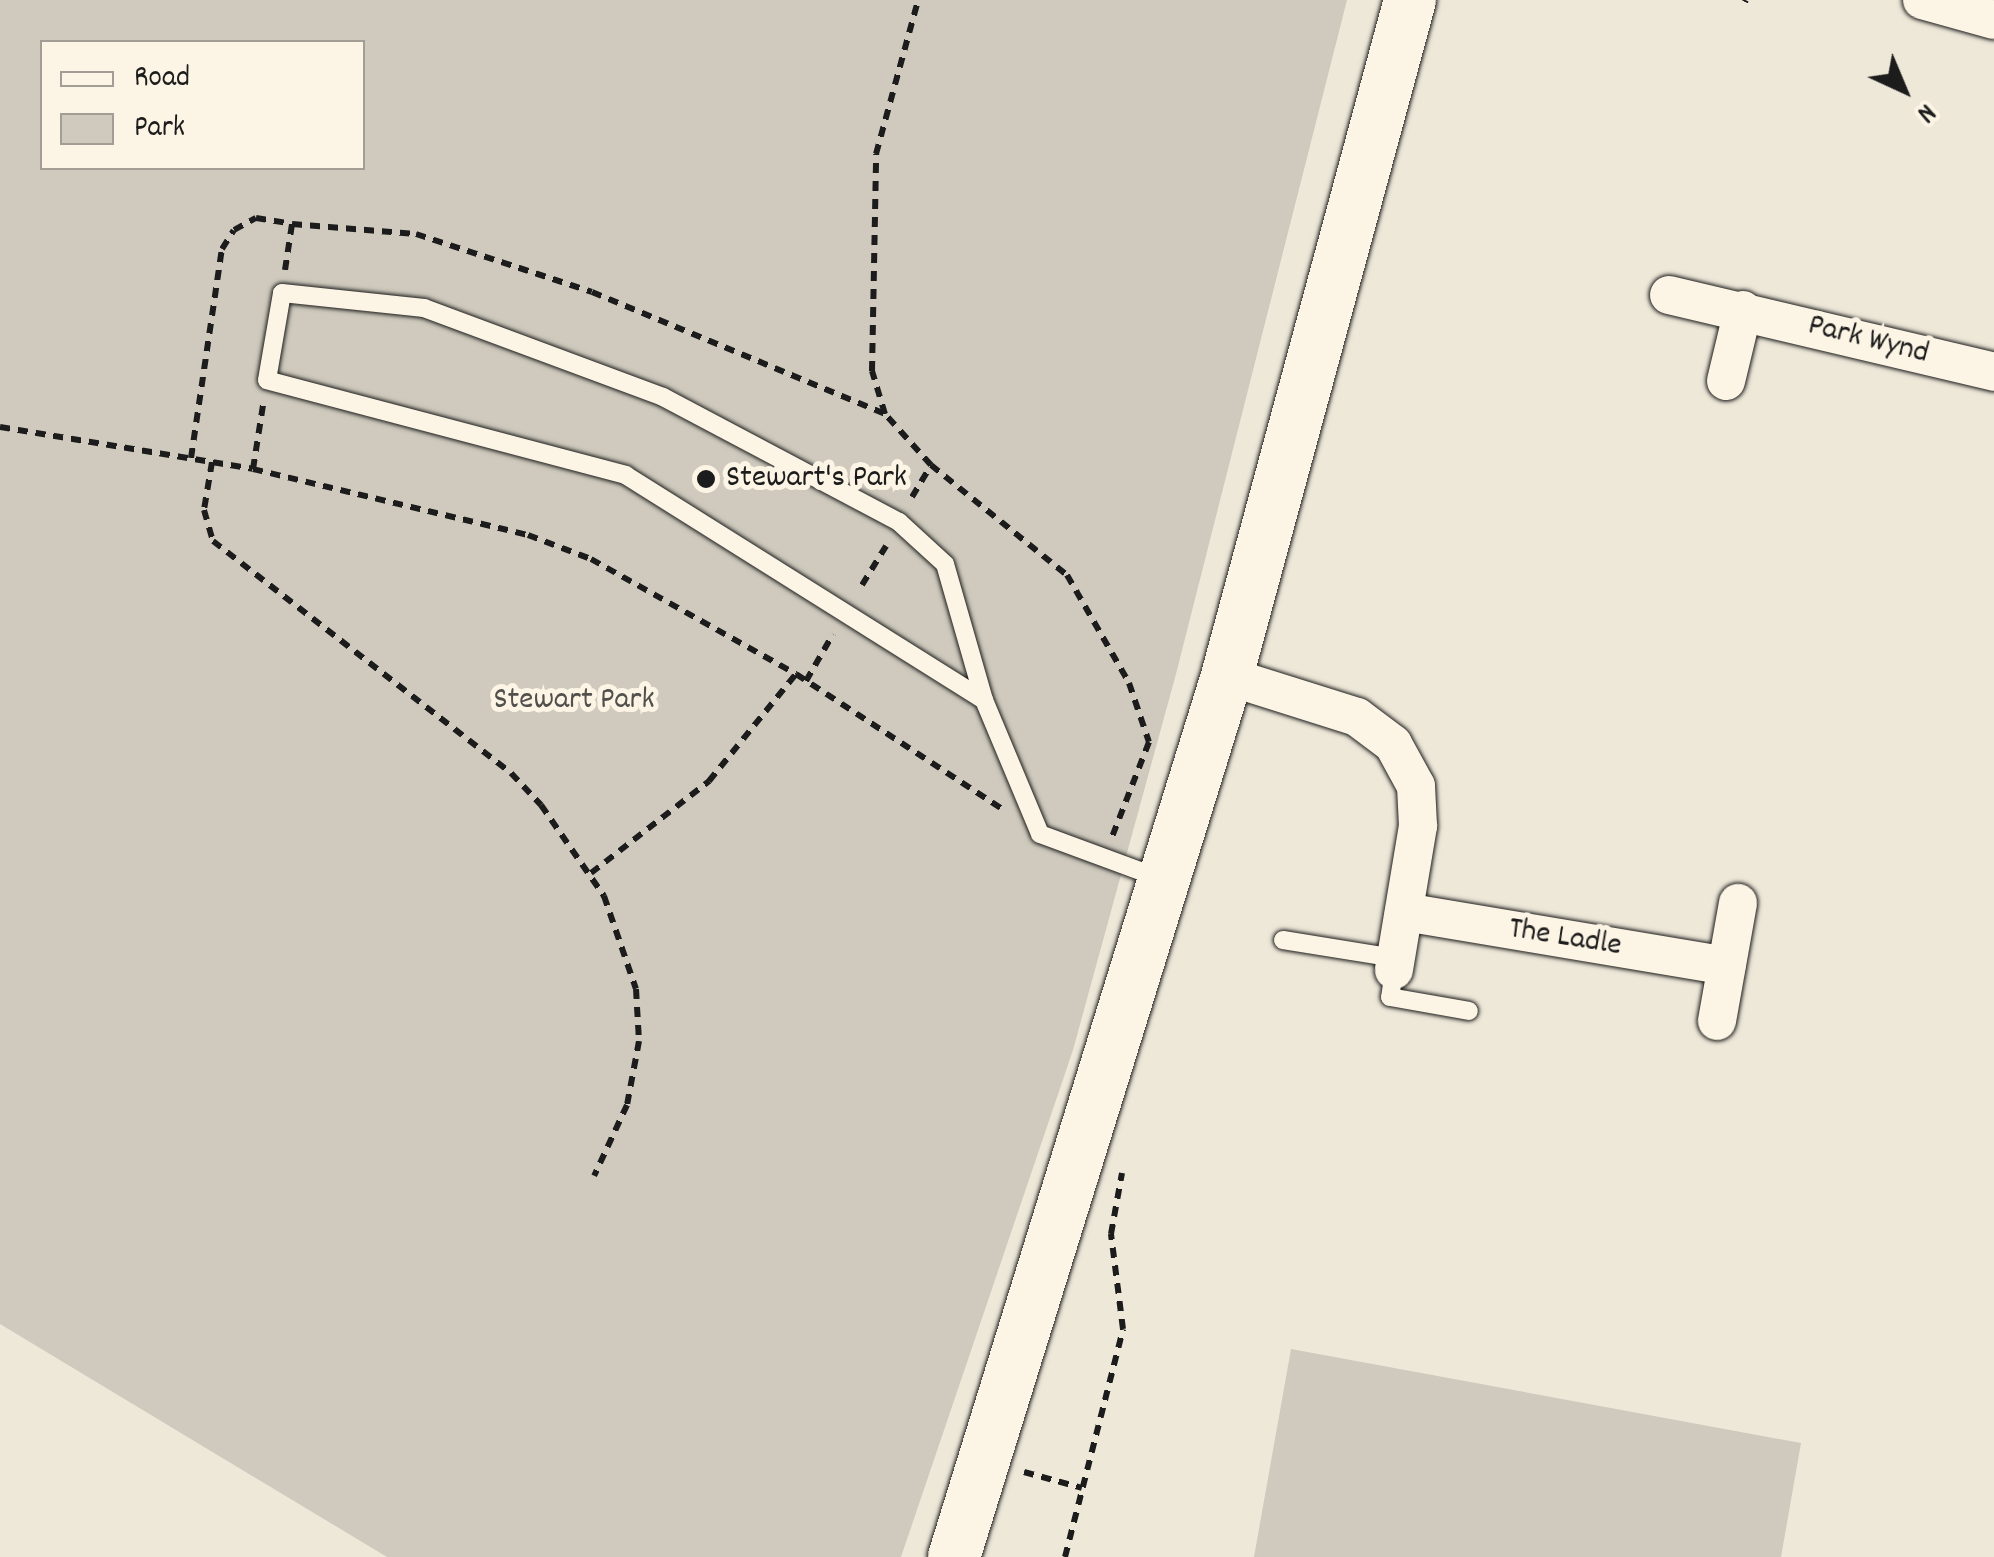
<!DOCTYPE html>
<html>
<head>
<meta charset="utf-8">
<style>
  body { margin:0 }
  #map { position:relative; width:1994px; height:1557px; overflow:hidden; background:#eee8d9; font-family:Dekko,sans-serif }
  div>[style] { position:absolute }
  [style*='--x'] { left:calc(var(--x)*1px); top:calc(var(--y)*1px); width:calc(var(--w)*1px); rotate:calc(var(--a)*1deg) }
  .green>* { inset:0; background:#cfcabd }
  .path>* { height:6px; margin-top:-3px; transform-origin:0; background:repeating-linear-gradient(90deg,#1c1c1c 0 10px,transparent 0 18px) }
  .roads { filter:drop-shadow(0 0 2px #1c1c1c) drop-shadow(0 0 2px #1c1c1c) }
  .lane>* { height:18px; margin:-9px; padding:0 9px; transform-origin:9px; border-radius:9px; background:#fcf5e5 }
  .street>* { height:38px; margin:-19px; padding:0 19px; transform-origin:19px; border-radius:19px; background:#fcf5e5 }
  .secondary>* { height:52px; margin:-26px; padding:0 26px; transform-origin:26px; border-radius:26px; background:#fcf5e5 }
  .dots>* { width:28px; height:28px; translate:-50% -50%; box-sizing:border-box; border:5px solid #fcf5e5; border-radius:50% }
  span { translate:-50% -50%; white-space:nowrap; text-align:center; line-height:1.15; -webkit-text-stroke:10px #fcf5e5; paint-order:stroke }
  .street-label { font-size:32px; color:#1c1c1c }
  .poi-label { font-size:32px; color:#1c1c1c }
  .left { translate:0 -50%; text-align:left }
  .park-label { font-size:32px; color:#52504c }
  .legend { position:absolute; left:40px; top:40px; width:325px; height:130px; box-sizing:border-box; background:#fcf5e5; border:2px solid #a29e95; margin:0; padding:12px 18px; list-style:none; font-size:30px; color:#1c1c1c }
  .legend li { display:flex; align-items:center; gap:20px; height:50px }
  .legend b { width:50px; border:2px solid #a29e95 }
  .north { position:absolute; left:1854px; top:40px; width:100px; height:100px; -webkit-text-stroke:8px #fcf5e5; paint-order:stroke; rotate:136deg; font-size:28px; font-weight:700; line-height:40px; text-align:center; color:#1c1c1c }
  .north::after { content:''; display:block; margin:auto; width:35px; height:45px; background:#1c1c1c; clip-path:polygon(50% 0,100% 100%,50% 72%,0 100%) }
</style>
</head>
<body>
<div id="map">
  <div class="green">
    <i style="clip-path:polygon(evenodd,0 0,1347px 0,1176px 674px,1073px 1050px,901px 1557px,387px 1557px,0 1324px,0 0,42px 42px,362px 42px,362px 168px,42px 168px,42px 42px)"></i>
    <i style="clip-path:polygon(1291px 1349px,1801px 1443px,1781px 1557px,1254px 1557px)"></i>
  </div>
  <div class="path">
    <i style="--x:1745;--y:2;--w:2;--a:-63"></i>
    <i style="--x:285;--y:270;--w:47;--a:-81.3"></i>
    <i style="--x:292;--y:224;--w:124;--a:4.6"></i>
    <i style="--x:416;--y:234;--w:185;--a:18.2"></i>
    <i style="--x:592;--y:292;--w:317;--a:22.6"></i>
    <i style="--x:0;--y:427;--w:256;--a:9.4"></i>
    <i style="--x:253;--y:469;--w:283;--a:13.5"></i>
    <i style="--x:528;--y:535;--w:67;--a:20.9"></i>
    <i style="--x:591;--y:559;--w:235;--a:29.3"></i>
    <i style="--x:796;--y:674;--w:246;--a:33.2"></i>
    <i style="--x:191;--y:458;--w:211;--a:-81.6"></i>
    <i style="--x:222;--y:249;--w:22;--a:-58"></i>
    <i style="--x:234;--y:230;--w:25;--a:-29"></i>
    <i style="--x:256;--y:218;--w:36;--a:9"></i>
    <i style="--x:212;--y:462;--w:49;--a:99.5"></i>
    <i style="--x:204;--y:510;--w:32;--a:74"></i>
    <i style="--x:213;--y:541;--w:378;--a:37.9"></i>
    <i style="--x:511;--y:773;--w:44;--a:46.8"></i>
    <i style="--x:541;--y:805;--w:111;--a:55.3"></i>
    <i style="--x:604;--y:896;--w:98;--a:71"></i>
    <i style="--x:636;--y:989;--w:52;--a:86.7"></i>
    <i style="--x:639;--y:1041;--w:65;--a:100.6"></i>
    <i style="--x:627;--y:1105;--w:78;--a:114.9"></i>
    <i style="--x:931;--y:465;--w:175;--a:39"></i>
    <i style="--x:1067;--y:575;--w:125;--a:60.1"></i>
    <i style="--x:1129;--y:683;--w:62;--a:71.3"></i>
    <i style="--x:1149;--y:742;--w:102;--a:111.3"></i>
    <i style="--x:253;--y:469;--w:65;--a:-81.1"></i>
    <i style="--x:912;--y:497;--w:37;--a:-59"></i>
    <i style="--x:931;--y:465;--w:69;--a:-132"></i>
    <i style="--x:885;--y:414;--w:45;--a:-106.8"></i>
    <i style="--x:872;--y:371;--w:217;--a:-88.9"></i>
    <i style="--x:876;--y:154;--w:160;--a:-74.7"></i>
    <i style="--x:862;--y:585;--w:46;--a:-58.4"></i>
    <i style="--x:806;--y:681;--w:54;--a:-60.1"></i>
    <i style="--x:591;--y:873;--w:150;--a:-37.9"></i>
    <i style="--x:709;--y:781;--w:138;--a:-50.9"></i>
    <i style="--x:1024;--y:1472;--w:60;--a:15.4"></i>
    <i style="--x:1065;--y:1557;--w:235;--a:-75.7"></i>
    <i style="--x:1123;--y:1329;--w:96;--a:-97.2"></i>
    <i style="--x:1111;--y:1234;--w:62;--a:-79.8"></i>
  </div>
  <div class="roads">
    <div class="lane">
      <i style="--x:984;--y:700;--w:423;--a:-147.9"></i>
      <i style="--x:626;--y:475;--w:371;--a:-165.2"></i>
      <i style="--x:267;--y:380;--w:88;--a:-80.2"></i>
      <i style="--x:282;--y:293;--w:143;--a:6"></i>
      <i style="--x:424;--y:308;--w:255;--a:20.4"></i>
      <i style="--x:663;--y:397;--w:267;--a:27.9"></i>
      <i style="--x:899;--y:522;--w:62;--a:42.4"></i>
      <i style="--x:945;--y:564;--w:141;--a:74"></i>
      <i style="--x:984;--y:700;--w:145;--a:67.3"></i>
      <i style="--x:1040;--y:834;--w:127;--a:20.3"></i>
      <i style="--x:1283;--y:940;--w:114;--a:9.1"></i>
      <i style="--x:1394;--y:970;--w:27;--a:98"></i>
      <i style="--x:1390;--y:997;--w:80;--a:10"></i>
    </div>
    <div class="street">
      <i style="--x:1922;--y:0;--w:75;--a:15.5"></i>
      <i style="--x:1669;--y:295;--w:334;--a:13.3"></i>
      <i style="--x:1726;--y:381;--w:73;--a:-76.5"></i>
      <i style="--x:1227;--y:676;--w:136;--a:17.5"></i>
      <i style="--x:1357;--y:717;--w:45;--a:36.9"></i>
      <i style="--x:1393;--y:744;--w:48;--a:61.3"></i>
      <i style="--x:1416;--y:786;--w:40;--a:87.1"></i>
      <i style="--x:1418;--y:826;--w:146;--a:99.5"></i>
      <i style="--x:1404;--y:912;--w:327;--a:9.5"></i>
      <i style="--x:1717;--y:1021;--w:120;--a:-79.9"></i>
    </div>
    <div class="secondary">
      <i style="--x:954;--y:1557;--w:922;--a:-72.78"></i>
      <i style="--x:1227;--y:676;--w:700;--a:-74.85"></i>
    </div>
  </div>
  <div class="dots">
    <i style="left:706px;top:479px;background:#1c1c1c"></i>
  </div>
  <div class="street-label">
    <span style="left:1868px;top:341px;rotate:14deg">Park Wynd</span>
    <span style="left:1565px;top:939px;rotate:9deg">The Ladle</span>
  </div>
  <div class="poi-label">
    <span class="left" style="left:726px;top:479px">Stewart's Park</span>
  </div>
  <div class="park-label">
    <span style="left:574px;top:701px">Stewart Park</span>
  </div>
  <ul class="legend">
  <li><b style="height:12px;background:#fcf5e5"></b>Road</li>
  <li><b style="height:28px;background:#cfcabd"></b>Park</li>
  </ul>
  <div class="north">N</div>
</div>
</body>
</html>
